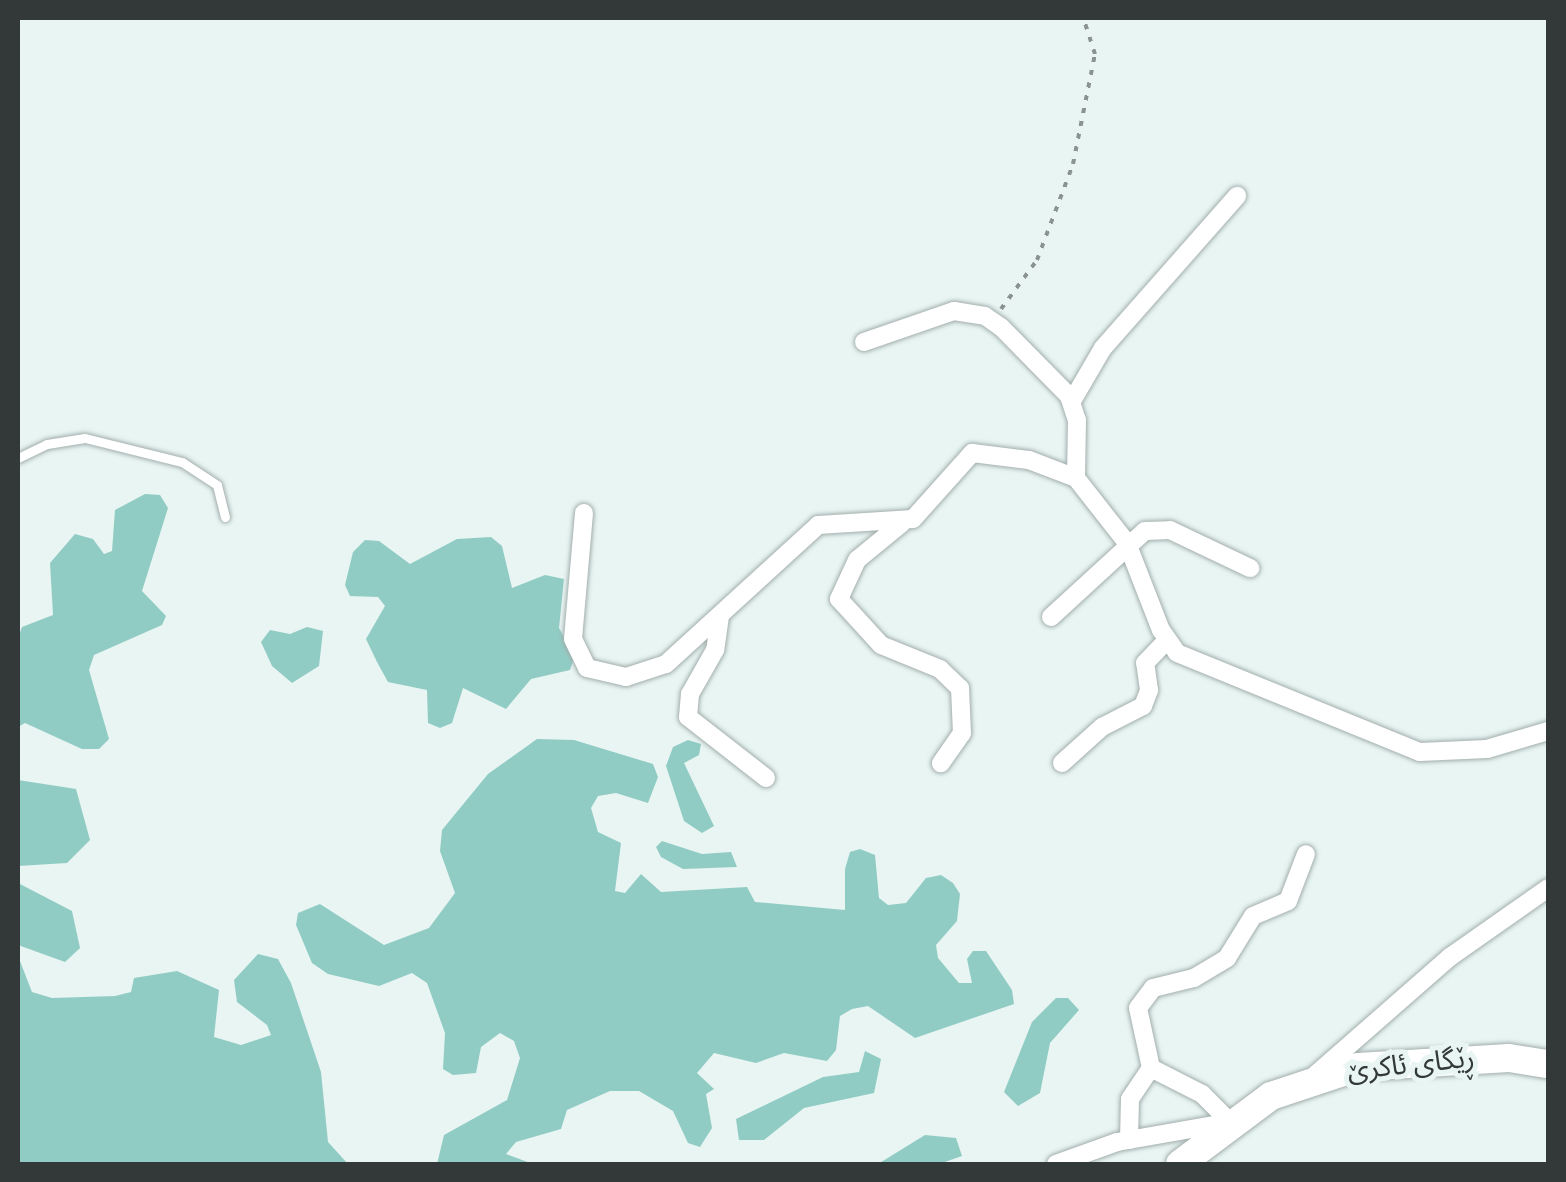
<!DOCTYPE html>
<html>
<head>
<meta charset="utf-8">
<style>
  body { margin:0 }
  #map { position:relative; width:1566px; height:1182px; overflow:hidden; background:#e8f5f3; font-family:Overpass,"Noto Sans Arabic",sans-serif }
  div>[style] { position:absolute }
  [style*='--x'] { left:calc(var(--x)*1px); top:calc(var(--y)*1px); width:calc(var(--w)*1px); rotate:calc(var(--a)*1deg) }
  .forest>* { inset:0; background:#91ccc4 }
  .path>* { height:4px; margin-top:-2px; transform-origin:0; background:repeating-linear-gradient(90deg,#8a9392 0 5px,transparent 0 13px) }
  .roads { filter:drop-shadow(0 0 2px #a2aeac) drop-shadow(0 0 2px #a2aeac) }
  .service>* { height:9px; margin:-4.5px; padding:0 4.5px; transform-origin:4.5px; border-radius:4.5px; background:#fff }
  .minor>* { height:18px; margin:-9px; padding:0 9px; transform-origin:9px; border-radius:9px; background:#fff }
  .trunk>* { height:28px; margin:-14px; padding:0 14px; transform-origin:14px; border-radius:14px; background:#fff }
  span { translate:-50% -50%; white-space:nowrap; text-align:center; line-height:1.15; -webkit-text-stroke:10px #e8f5f3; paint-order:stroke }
  .street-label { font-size:28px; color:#333838 }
  .frame { position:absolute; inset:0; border:20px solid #333838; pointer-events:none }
</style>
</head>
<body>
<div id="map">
  <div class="forest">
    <i style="clip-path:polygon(145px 494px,160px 495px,168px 508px,142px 591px,166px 616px,162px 625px,94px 655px,89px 670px,109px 739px,99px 749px,82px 749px,25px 723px,18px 727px,18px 638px,22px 627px,53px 615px,50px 563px,75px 534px,93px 539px,104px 554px,112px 551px,115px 510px)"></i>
    <i style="clip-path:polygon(491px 537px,502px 546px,512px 588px,545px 575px,564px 579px,559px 628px,575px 656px,570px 670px,531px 679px,506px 709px,463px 688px,452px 723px,440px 728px,428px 723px,427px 690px,388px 682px,377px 662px,366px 639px,385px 606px,378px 597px,350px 596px,345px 585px,353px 552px,365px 540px,379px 541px,410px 564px,457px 539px)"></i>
    <i style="clip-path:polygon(307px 627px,323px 631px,319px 666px,292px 683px,272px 666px,261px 642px,270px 630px,290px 634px)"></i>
    <i style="clip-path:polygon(537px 739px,574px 740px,653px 764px,658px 777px,648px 803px,616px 793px,598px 796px,591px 808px,598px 832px,621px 843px,615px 891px,625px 893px,641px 874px,661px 892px,747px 887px,755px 902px,845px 910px,845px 869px,850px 852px,860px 849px,875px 855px,879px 898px,888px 905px,906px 903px,926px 878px,941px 875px,953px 883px,960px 894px,957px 921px,936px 945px,938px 958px,959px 983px,972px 983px,967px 959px,973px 951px,986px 951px,1012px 990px,1014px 1004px,915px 1038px,868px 1006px,852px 1009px,840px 1016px,836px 1050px,827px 1061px,784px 1053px,756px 1063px,714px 1053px,697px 1073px,714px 1089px,706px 1094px,712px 1128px,700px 1147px,688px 1143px,673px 1111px,639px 1091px,610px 1091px,567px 1110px,561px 1129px,516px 1142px,506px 1154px,533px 1164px,437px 1164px,444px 1135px,507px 1100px,520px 1058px,514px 1041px,500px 1033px,481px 1047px,476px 1073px,453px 1075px,443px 1069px,445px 1033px,427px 983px,412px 973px,379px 986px,328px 974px,312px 963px,296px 925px,298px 913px,320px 904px,384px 945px,429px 928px,455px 893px,440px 851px,442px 830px,488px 774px)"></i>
    <i style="clip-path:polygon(688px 740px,701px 744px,699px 755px,684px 763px,714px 826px,702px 833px,684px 821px,666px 766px,673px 747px)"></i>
    <i style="clip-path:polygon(18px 780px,76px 789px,90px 840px,67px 863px,18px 866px)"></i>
    <i style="clip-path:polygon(662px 841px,702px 854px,731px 852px,737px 867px,683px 869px,661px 857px,656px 847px)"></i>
    <i style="clip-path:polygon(18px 883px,72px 911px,80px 948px,65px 962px,18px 945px)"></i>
    <i style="clip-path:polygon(258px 954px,278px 959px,291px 983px,321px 1072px,328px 1142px,348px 1164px,18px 1164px,18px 956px,32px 992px,52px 998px,115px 996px,131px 992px,134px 978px,177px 971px,219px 990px,214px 1037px,241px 1045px,271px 1035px,267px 1025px,237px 1002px,234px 980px)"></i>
    <i style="clip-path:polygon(1056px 998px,1068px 998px,1079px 1010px,1050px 1043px,1040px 1093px,1018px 1106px,1004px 1092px,1032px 1022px)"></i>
    <i style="clip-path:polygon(865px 1051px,881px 1059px,874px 1093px,804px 1108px,764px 1140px,739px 1140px,736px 1119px,823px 1077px,859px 1072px)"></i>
    <i style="clip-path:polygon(925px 1135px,956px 1138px,962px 1156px,939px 1164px,878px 1164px)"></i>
  </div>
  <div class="path">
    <i style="--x:1001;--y:309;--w:61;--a:-53.7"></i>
    <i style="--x:1037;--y:260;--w:103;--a:-69.4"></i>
    <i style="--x:1073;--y:164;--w:112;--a:-78.7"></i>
    <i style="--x:1095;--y:54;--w:38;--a:-108"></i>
  </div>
  <div class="roads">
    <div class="service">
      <i style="--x:18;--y:458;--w:32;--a:-26"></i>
      <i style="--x:47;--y:444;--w:38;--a:-9"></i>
      <i style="--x:85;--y:438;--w:100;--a:13.9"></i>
      <i style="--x:182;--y:462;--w:42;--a:33.3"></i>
      <i style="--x:217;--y:485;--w:33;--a:76"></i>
    </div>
    <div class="minor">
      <i style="--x:864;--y:342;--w:95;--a:-19"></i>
      <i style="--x:954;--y:311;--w:31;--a:9"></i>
      <i style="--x:985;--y:316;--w:19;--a:35"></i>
      <i style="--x:1001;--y:327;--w:97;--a:45.4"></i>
      <i style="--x:1069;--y:396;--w:25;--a:72"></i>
      <i style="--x:1077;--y:420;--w:58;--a:91"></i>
      <i style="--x:1076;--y:478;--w:83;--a:51.9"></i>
      <i style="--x:1127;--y:543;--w:93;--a:68.7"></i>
      <i style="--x:1161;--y:630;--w:28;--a:55"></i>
      <i style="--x:1177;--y:653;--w:262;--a:22.2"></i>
      <i style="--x:1420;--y:752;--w:67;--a:-2.6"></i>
      <i style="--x:1487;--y:749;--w:64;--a:-16.4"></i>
      <i style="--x:1072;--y:401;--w:61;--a:-59.7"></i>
      <i style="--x:1103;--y:348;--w:203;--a:-48.6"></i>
      <i style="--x:584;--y:513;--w:126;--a:95"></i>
      <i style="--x:573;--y:639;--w:32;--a:64"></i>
      <i style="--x:587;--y:668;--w:40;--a:13"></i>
      <i style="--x:626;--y:677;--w:42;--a:-18"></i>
      <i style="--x:666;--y:664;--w:206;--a:-42.4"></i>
      <i style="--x:818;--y:525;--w:95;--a:-3.6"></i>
      <i style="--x:913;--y:519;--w:89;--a:-48.2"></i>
      <i style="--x:972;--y:453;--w:57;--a:7"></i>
      <i style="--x:1029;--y:460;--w:50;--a:21"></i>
      <i style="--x:902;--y:523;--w:58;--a:140.6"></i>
      <i style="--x:857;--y:560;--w:43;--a:114.8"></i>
      <i style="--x:839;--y:599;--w:62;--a:47.6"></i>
      <i style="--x:881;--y:645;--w:64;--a:22.1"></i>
      <i style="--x:940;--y:669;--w:28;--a:44"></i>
      <i style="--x:960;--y:688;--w:45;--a:87.5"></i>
      <i style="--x:962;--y:733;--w:37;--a:125"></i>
      <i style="--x:720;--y:616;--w:34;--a:98"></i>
      <i style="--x:715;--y:650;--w:51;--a:119.6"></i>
      <i style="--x:690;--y:694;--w:23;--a:95"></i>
      <i style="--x:688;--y:717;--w:99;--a:38"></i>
      <i style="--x:1051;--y:617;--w:127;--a:-42.5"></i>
      <i style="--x:1145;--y:531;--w:25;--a:-2"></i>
      <i style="--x:1170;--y:530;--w:89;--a:25.4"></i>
      <i style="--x:1062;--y:763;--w:54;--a:-42"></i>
      <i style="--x:1102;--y:727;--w:46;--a:-27.1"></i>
      <i style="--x:1143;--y:706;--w:17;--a:-69"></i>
      <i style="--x:1149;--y:690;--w:27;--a:-98"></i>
      <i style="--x:1145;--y:663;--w:32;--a:-46"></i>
      <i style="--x:1315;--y:1075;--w:179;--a:-41.2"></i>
      <i style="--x:1450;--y:957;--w:120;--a:-35.1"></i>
      <i style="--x:1129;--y:1140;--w:41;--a:-88.6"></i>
      <i style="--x:1130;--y:1099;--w:37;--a:-56"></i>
      <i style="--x:1056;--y:1164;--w:65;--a:-19.8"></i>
      <i style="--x:1117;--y:1142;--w:115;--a:-10"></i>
      <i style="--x:1230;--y:1122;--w:40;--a:-135"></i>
      <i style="--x:1202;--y:1094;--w:57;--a:-153"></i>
      <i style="--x:1151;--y:1068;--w:61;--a:-102.2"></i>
      <i style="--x:1138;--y:1008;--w:25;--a:-53"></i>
      <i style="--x:1153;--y:988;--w:42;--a:-13.7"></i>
      <i style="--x:1194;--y:978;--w:39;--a:-31"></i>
      <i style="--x:1227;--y:958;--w:49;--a:-58.2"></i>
      <i style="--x:1253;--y:916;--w:38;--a:-23"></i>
      <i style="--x:1288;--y:901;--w:50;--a:-69"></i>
    </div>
    <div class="trunk">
      <i style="--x:1180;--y:1164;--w:114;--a:-36.8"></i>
      <i style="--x:1271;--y:1096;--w:92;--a:-18.4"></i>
      <i style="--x:1358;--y:1067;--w:151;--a:-3.4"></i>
      <i style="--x:1509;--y:1058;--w:39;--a:9"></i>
    </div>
  </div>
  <div class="street-label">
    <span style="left:1411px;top:1066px;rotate:-6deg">ڕێگای ئاکرێ</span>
  </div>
  <div class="frame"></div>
</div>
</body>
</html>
